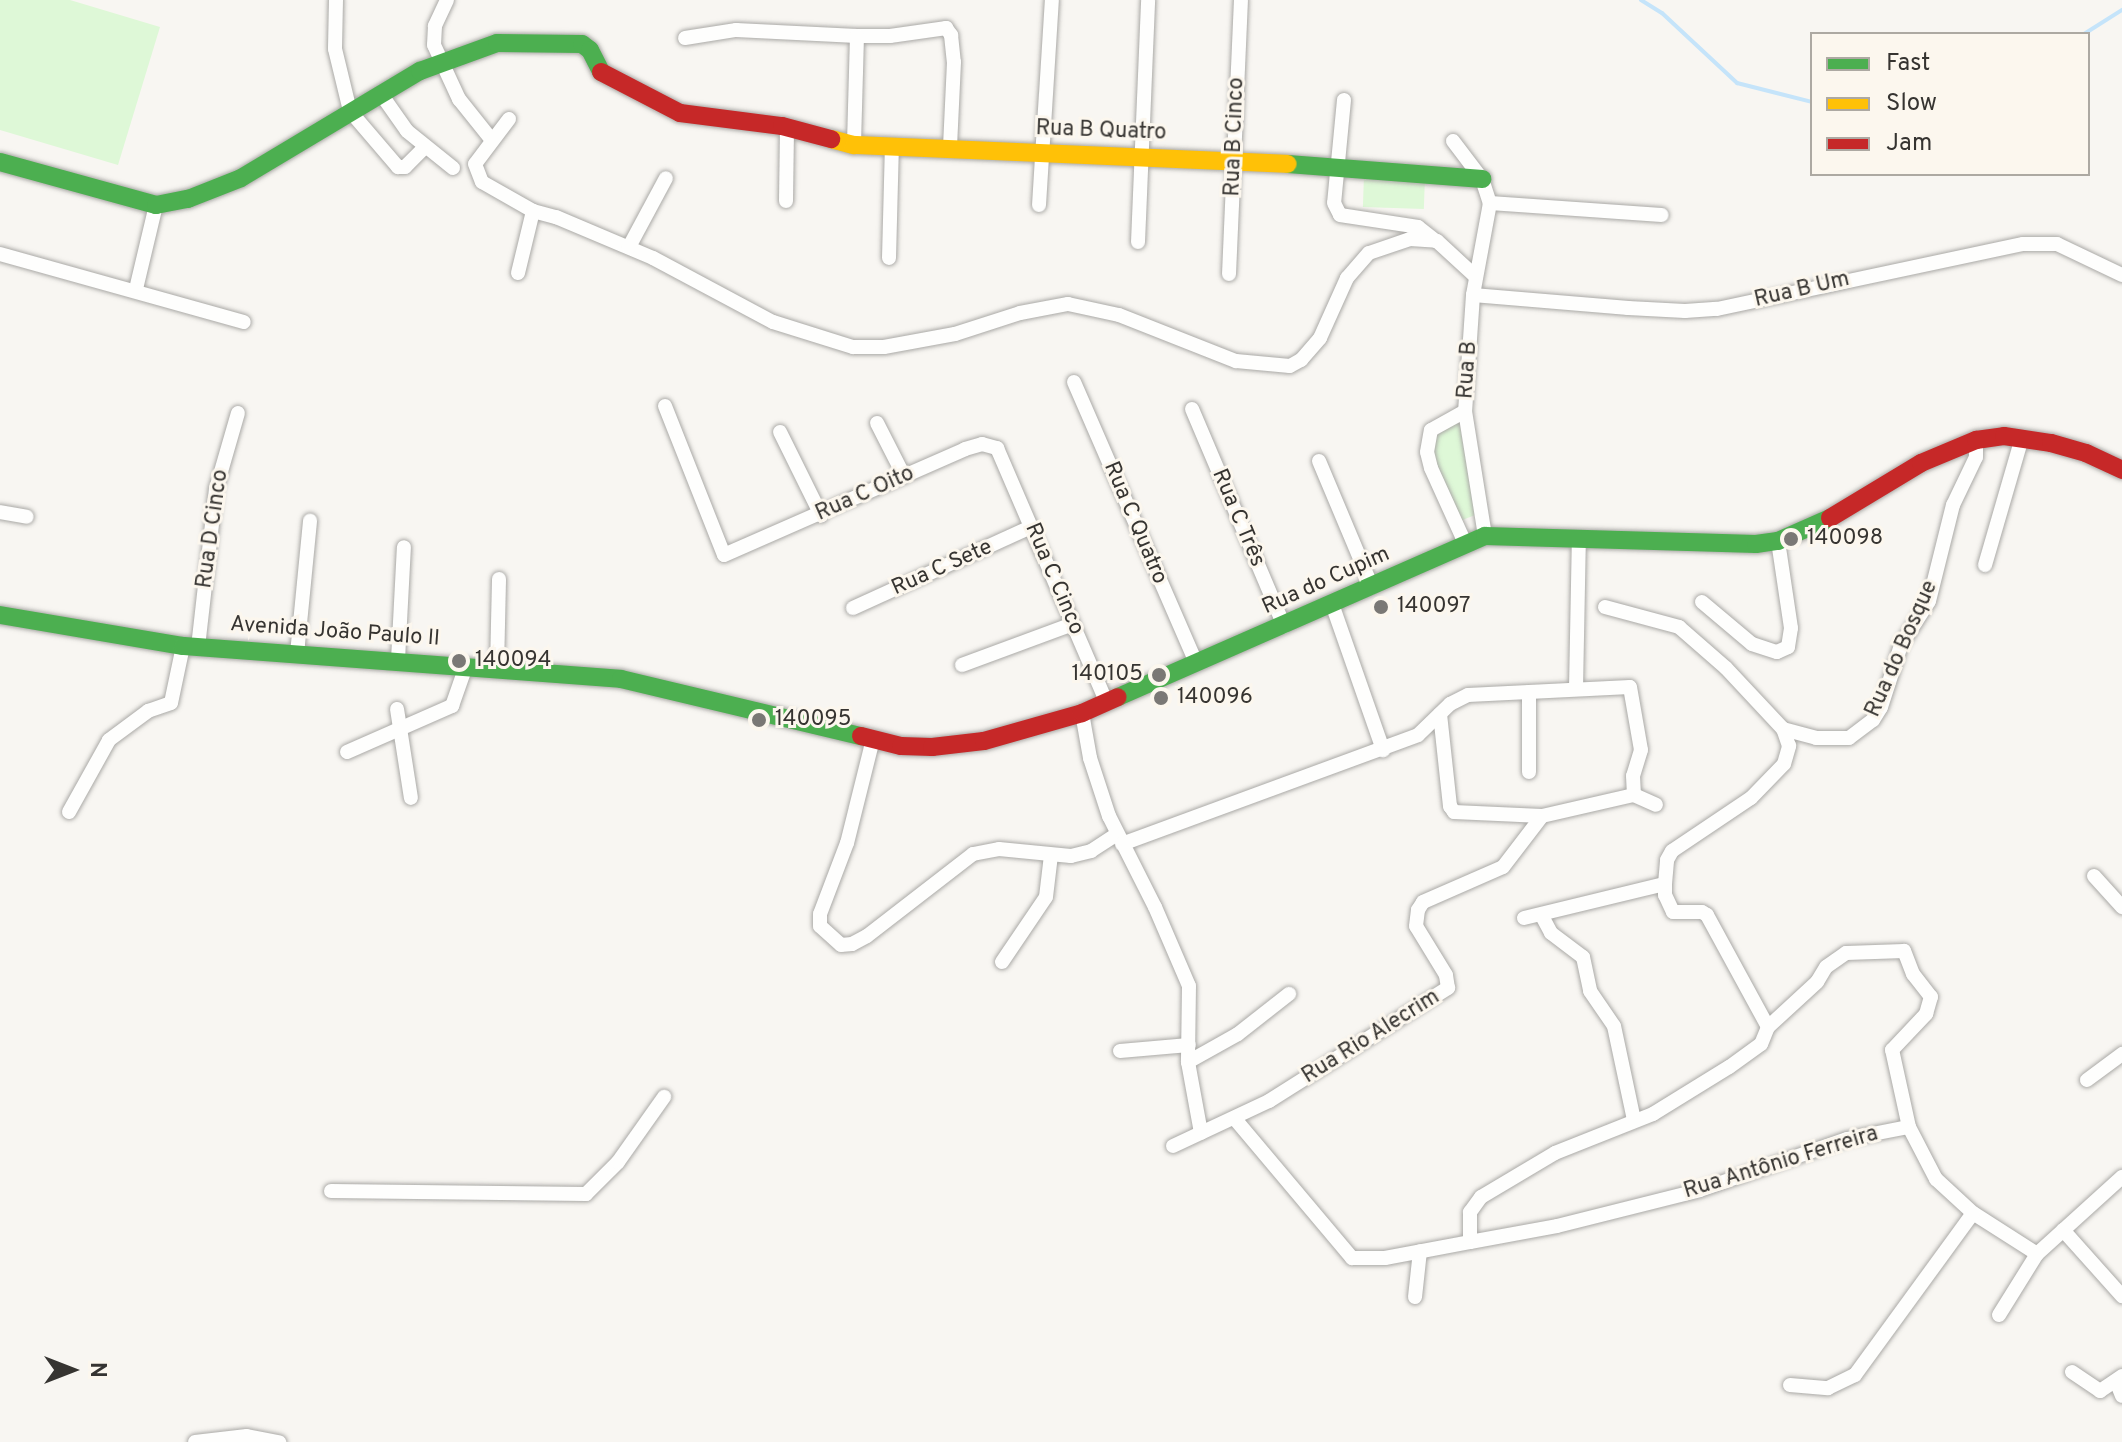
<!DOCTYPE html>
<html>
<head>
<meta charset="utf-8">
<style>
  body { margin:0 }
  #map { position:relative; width:2122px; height:1442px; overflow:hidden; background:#f8f6f2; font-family:Overpass,sans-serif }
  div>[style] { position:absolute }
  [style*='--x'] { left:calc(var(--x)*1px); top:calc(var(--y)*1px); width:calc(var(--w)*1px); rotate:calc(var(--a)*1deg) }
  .green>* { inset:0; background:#def8d7; transform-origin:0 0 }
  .stream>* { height:4px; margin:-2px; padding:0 2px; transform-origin:2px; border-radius:2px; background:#c5e4fa }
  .roads { filter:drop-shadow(0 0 2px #aaa9a6) drop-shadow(0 0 2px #aaa9a6) }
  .street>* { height:14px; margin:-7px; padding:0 7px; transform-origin:7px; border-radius:7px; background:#fefefd }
  .fast>* { height:18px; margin:-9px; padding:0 9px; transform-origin:9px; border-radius:9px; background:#4caf50 }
  .slow>* { height:18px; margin:-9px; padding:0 9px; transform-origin:9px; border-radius:9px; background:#ffc107 }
  .jam>* { height:18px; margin:-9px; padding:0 9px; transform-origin:9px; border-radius:9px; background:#c62828 }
  .dots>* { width:22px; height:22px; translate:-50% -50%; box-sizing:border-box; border:4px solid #fcf7ee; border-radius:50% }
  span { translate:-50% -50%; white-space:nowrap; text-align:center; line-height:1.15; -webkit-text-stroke:6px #fcf7ee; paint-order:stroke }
  .street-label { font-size:22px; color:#363431 }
  .poi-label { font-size:22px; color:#363431 }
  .left { translate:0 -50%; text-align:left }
  .right { translate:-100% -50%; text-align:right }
  .legend { position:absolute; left:1810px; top:32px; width:280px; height:144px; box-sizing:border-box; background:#fcf7ee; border:2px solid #ada9a2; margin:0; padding:10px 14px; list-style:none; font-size:24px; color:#363431 }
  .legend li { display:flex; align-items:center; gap:16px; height:40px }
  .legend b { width:40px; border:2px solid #ada9a2 }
  .north { position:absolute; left:32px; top:1330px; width:80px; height:80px; -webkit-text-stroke:6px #fcf7ee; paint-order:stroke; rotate:90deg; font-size:22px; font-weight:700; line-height:32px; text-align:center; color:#363431 }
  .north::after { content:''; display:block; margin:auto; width:28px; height:36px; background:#363431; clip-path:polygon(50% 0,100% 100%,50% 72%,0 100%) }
</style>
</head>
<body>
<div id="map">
  <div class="green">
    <i style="clip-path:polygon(0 0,70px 0,160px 27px,118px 165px,0 130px)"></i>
    <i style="left:1364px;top:175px;width:61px;height:32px;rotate:2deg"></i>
    <i style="clip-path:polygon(1459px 420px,1475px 515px,1460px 521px,1431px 460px,1432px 439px)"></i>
  </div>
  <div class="stream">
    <i style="--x:1641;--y:0;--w:25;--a:32"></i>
    <i style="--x:1662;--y:13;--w:103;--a:43"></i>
    <i style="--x:1737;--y:83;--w:77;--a:14.2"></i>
    <i style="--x:2084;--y:34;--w:45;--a:-32.3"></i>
  </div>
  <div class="roads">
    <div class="street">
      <i style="--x:336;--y:0;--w:49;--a:91.2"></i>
      <i style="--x:335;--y:49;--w:64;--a:76.4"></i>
      <i style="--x:350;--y:111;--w:74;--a:49.4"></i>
      <i style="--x:398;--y:167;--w:7;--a:0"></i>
      <i style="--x:405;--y:167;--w:27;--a:-45"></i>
      <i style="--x:447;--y:0;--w:29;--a:115"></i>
      <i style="--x:435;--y:26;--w:19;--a:93"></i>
      <i style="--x:434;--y:45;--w:60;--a:65.2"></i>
      <i style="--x:459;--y:99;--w:51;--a:51.3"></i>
      <i style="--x:857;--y:36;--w:33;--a:0"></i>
      <i style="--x:890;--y:36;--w:57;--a:-8.1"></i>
      <i style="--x:946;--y:28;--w:9;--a:54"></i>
      <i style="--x:951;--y:35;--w:27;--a:84"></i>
      <i style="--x:954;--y:62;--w:86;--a:92.7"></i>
      <i style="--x:685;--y:38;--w:52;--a:-8.9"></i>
      <i style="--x:736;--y:30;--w:121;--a:2.8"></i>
      <i style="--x:857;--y:36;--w:109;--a:91.6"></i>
      <i style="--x:381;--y:94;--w:45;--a:54.9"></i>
      <i style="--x:407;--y:131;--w:59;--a:38.8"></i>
      <i style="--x:1344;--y:100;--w:103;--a:95.5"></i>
      <i style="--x:1334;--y:203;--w:13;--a:63"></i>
      <i style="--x:1340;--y:215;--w:79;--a:8.7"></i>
      <i style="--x:1418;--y:227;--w:23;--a:38"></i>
      <i style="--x:509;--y:119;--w:56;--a:127.1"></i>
      <i style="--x:475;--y:164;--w:19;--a:69"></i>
      <i style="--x:482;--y:182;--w:59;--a:29.6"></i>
      <i style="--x:533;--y:211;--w:24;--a:15"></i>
      <i style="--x:556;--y:217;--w:105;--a:22.9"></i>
      <i style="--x:653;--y:258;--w:136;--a:28.1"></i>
      <i style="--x:773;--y:322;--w:84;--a:17.4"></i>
      <i style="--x:853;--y:347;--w:31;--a:0"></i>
      <i style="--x:884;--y:347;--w:72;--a:-10.4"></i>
      <i style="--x:955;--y:334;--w:68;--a:-17.9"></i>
      <i style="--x:1020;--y:313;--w:49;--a:-10.6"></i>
      <i style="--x:1068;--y:304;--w:52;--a:12.2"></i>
      <i style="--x:1119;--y:315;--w:126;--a:21.5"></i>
      <i style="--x:1236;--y:361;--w:54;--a:5.3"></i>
      <i style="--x:1290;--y:366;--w:13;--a:-29"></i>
      <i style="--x:1301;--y:360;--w:29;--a:-49"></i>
      <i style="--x:1320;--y:338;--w:66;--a:-65.8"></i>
      <i style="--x:1347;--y:278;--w:33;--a:-49"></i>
      <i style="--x:1369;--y:253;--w:43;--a:-18.9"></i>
      <i style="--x:1410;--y:239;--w:27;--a:4"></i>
      <i style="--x:1437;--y:241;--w:53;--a:42.7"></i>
      <i style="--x:1453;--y:141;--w:48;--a:52.7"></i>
      <i style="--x:1482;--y:179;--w:25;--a:72"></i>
      <i style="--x:1490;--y:203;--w:94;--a:100.5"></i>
      <i style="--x:1473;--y:295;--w:116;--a:93.9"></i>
      <i style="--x:1465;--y:411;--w:127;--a:80.9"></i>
      <i style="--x:786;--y:201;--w:74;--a:-89.2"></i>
      <i style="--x:1490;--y:203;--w:172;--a:4"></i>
      <i style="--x:1039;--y:205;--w:205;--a:-86.4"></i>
      <i style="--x:1138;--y:242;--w:242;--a:-87.6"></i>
      <i style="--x:629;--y:247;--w:78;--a:-61.8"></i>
      <i style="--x:0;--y:254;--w:253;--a:15.6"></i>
      <i style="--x:889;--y:258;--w:112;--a:-88.5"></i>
      <i style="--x:518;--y:273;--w:64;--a:-76.4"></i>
      <i style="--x:1229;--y:274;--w:274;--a:-87.5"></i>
      <i style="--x:136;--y:289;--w:86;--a:-76.6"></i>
      <i style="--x:1473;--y:295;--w:156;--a:4.8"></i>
      <i style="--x:1628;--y:308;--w:57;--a:3"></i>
      <i style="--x:1685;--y:311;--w:32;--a:-4"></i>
      <i style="--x:1717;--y:309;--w:313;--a:-12"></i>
      <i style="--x:2023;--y:244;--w:34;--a:0"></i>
      <i style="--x:2057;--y:244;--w:72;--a:25.5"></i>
      <i style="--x:1074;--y:382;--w:306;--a:66.5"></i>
      <i style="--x:665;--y:406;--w:160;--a:68.4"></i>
      <i style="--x:724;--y:555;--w:263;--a:-23.7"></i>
      <i style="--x:965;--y:449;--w:18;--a:-16"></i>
      <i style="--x:982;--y:444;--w:16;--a:15"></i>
      <i style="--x:997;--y:448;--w:275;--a:66.7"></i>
      <i style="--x:1192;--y:409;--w:236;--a:67"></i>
      <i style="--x:877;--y:423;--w:59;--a:63"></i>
      <i style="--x:780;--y:432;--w:93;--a:63.7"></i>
      <i style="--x:1319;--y:461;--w:137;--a:67.2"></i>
      <i style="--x:0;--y:512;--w:27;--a:10"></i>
      <i style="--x:1465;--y:543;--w:82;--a:-114.4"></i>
      <i style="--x:1431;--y:468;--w:16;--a:-104"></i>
      <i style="--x:1427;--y:452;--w:22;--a:-80"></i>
      <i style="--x:1431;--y:430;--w:39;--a:-29"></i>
      <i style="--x:1985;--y:565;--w:132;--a:-73.8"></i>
      <i style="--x:1702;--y:602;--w:65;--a:40"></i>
      <i style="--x:1752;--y:644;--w:26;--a:18"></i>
      <i style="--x:1777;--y:652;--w:12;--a:-24"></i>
      <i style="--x:1788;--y:647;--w:19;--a:-81"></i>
      <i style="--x:1791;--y:628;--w:88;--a:-98.5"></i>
      <i style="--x:1332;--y:604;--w:155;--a:70.7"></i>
      <i style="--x:1605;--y:607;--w:77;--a:15.1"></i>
      <i style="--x:1679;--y:627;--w:62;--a:41.1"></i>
      <i style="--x:1726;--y:668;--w:83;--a:46.9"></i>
      <i style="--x:1783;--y:729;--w:34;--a:15"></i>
      <i style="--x:1816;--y:738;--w:33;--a:0"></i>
      <i style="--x:1849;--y:738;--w:30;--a:-37"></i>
      <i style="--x:1873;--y:720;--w:15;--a:-58"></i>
      <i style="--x:1881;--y:707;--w:65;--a:-72.1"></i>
      <i style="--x:1901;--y:645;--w:52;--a:-57.5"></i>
      <i style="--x:1929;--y:601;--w:99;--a:-76"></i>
      <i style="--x:1953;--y:505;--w:53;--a:-64.4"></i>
      <i style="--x:1976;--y:457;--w:17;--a:-90"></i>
      <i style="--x:853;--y:608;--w:196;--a:-24.5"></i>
      <i style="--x:198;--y:647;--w:159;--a:-83.5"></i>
      <i style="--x:216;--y:489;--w:79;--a:-73.9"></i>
      <i style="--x:297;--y:654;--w:134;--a:-84.4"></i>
      <i style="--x:398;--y:660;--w:113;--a:-87"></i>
      <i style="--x:962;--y:665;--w:118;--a:-20.3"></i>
      <i style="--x:497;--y:668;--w:89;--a:-88.7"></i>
      <i style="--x:1576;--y:689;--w:151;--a:-88.9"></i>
      <i style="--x:1529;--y:692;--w:80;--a:90"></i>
      <i style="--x:397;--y:709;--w:90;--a:81.1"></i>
      <i style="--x:1082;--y:713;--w:46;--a:79.9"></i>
      <i style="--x:1090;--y:758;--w:61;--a:71.9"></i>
      <i style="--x:1109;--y:816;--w:102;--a:63.2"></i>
      <i style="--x:1155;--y:907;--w:86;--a:66.7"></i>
      <i style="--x:1189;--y:986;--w:76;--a:90.8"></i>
      <i style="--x:1188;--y:1062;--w:72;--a:79.6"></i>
      <i style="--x:1440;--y:714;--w:93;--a:83.8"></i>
      <i style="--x:1450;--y:806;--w:7;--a:56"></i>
      <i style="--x:1454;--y:812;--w:88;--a:2.6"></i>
      <i style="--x:1542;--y:816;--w:94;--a:-12.9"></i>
      <i style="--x:1634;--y:795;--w:24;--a:24"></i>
      <i style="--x:873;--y:739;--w:107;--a:104"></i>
      <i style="--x:847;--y:843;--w:76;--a:110.8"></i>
      <i style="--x:820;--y:914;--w:12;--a:90"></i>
      <i style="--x:820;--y:926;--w:28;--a:42"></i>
      <i style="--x:841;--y:945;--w:11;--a:-5"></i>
      <i style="--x:852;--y:944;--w:17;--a:-28"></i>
      <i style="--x:867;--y:936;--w:134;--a:-37.7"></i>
      <i style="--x:973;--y:854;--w:26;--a:-11"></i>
      <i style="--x:999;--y:849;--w:72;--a:5.6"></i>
      <i style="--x:1071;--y:856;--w:21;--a:-14"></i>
      <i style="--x:1091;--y:851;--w:30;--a:-33"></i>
      <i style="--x:347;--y:752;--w:115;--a:-23.7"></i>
      <i style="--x:452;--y:706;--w:42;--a:-70.7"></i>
      <i style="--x:69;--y:812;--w:82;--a:-60.9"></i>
      <i style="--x:109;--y:740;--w:49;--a:-36.6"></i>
      <i style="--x:148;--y:711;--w:24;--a:-19"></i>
      <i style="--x:171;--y:703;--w:58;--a:-78.1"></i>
      <i style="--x:1122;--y:844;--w:315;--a:-20.2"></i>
      <i style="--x:1418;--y:735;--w:45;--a:-44.1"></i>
      <i style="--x:1450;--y:704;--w:20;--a:-27"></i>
      <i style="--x:1468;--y:695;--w:162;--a:-2.8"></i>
      <i style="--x:1630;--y:687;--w:64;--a:80.1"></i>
      <i style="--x:1641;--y:750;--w:27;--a:107"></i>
      <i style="--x:1633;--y:776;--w:19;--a:87"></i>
      <i style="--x:2094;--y:876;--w:42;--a:47.9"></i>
      <i style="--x:1542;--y:916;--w:19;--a:62"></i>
      <i style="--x:1551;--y:933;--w:40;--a:37"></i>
      <i style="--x:1583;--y:957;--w:35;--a:78"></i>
      <i style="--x:1590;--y:991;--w:42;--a:55.6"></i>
      <i style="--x:1614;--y:1026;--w:96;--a:78"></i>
      <i style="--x:1524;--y:918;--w:145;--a:-13.6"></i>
      <i style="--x:1002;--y:962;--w:78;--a:-55.9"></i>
      <i style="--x:1046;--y:897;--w:42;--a:-83.2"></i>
      <i style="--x:1768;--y:1027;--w:128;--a:-118.6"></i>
      <i style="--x:1707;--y:915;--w:6;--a:-149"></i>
      <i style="--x:1702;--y:912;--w:29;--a:180"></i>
      <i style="--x:1673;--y:912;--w:19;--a:-115"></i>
      <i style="--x:1665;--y:895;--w:11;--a:-90"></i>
      <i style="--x:1665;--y:884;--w:24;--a:-85"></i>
      <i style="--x:1667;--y:860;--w:10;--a:-61"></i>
      <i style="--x:1672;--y:851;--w:95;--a:-33.9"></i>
      <i style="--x:1751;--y:798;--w:47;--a:-45.9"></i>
      <i style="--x:1784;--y:764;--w:19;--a:-74"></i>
      <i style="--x:1789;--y:746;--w:18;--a:-109"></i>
      <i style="--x:1120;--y:1051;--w:69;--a:-5"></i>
      <i style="--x:1188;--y:1062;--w:57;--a:-29.2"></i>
      <i style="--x:1238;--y:1034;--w:65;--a:-38.1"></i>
      <i style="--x:2087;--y:1080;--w:44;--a:-36.6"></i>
      <i style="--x:1235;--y:1119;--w:182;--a:49.9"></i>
      <i style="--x:1352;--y:1258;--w:33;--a:0"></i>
      <i style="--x:1385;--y:1258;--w:86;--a:-10.7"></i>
      <i style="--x:1909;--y:1127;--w:79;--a:-102.4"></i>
      <i style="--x:1892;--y:1050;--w:50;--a:-46.6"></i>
      <i style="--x:1926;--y:1014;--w:18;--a:-74"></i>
      <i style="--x:1931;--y:997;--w:29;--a:-128"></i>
      <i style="--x:1913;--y:974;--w:25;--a:-111"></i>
      <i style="--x:1904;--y:951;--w:58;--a:178"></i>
      <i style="--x:1846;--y:953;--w:24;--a:145"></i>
      <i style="--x:1826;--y:967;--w:17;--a:121"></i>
      <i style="--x:1817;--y:982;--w:67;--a:137.4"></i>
      <i style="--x:1768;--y:1027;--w:18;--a:112"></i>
      <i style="--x:1761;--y:1044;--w:39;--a:144"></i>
      <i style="--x:1729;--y:1067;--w:89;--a:148.3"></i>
      <i style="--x:1653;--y:1114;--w:105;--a:158.3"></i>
      <i style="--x:1555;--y:1153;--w:86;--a:149.3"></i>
      <i style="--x:1481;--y:1197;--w:19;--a:126"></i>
      <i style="--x:1470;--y:1212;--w:30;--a:90"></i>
      <i style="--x:1470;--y:1242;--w:88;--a:-10.4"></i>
      <i style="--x:1557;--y:1226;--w:147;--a:-14.1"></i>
      <i style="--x:1700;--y:1190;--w:156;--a:-19.1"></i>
      <i style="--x:1847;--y:1139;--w:63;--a:-11"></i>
      <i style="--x:1909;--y:1127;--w:59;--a:62.6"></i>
      <i style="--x:1936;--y:1179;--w:50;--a:42.6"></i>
      <i style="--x:1973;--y:1213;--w:76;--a:32.6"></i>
      <i style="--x:2037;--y:1254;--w:115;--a:-42.2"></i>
      <i style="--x:1173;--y:1146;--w:106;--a:-25.1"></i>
      <i style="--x:1269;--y:1101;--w:212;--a:-32.3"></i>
      <i style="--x:1448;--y:988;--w:13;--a:-99"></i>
      <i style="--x:1446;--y:975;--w:57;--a:-121.5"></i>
      <i style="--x:1416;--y:926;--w:16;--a:-83"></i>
      <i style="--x:1418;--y:910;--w:9;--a:-58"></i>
      <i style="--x:1423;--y:902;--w:87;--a:-23.6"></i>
      <i style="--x:1503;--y:867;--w:64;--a:-52.6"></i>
      <i style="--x:331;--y:1191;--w:255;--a:0.7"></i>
      <i style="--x:586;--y:1194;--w:45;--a:-45"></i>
      <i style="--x:618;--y:1162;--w:80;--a:-54.7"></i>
      <i style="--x:2063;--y:1230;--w:89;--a:48.2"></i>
      <i style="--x:1415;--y:1297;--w:46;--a:-83.8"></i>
      <i style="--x:1999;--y:1315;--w:72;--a:-58.1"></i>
      <i style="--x:2072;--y:1372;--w:34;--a:34"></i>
      <i style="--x:2100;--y:1391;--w:27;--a:-34"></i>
      <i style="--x:2116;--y:1381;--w:16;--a:68"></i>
      <i style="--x:1790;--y:1385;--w:38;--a:5"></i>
      <i style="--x:1828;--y:1388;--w:30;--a:-26"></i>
      <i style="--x:1855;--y:1375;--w:200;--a:-53.9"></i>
      <i style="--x:195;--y:1442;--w:52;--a:-6.6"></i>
      <i style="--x:247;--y:1436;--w:33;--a:11"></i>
    </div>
    <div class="fast">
      <i style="--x:0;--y:162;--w:162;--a:15.4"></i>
      <i style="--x:156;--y:205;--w:33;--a:-11"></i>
      <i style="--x:188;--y:199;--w:57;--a:-21.6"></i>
      <i style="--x:241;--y:178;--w:209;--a:-30.9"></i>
      <i style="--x:420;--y:71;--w:82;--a:-20"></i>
      <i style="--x:497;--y:43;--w:85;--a:0.7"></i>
      <i style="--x:582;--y:44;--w:10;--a:37"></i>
      <i style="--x:590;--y:50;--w:25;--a:63"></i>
      <i style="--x:1288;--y:164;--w:195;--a:4.4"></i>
      <i style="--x:0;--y:615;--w:186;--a:9.6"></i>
      <i style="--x:183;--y:646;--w:439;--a:4.3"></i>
      <i style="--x:621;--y:679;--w:247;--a:13.4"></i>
      <i style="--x:1118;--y:697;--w:401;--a:-23.7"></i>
      <i style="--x:1485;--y:536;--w:271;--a:1.7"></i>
      <i style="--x:1756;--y:544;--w:22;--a:-8"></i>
      <i style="--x:1778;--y:541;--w:57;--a:-23.9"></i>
    </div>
    <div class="slow">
      <i style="--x:831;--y:139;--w:24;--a:15"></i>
      <i style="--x:854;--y:145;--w:434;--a:2.5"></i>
    </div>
    <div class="jam">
      <i style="--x:601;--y:72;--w:89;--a:27.4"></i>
      <i style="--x:680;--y:113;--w:103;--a:7.3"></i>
      <i style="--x:782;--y:126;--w:51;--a:14.9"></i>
      <i style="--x:1830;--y:518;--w:106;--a:-31.1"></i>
      <i style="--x:1921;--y:463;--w:60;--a:-22.7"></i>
      <i style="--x:1976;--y:440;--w:28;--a:-8"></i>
      <i style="--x:2004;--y:436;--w:48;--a:8.5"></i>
      <i style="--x:2051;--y:443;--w:36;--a:16"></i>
      <i style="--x:2086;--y:453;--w:40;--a:25"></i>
      <i style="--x:861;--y:736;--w:41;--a:14"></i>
      <i style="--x:901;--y:746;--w:31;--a:2"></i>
      <i style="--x:932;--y:747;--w:52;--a:-6.6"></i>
      <i style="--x:984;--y:741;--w:102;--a:-15.9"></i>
      <i style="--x:1082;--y:713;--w:39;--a:-24"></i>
    </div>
  </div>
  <div class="dots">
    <i style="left:1791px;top:539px;background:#7a7875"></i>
    <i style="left:1381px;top:607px;background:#7a7875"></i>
    <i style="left:459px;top:661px;background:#7a7875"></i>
    <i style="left:1159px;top:675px;background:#7a7875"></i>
    <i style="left:1161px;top:698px;background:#7a7875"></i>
    <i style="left:759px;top:720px;background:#7a7875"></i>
  </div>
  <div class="street-label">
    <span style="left:1101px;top:131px;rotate:2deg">Rua B Quatro</span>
    <span style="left:1235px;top:137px;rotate:-88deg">Rua B Cinco</span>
    <span style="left:1802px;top:290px;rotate:-13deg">Rua B Um</span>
    <span style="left:1468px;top:370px;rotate:-86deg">Rua B</span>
    <span style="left:865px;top:494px;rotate:-24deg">Rua C Oito</span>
    <span style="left:1238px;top:518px;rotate:67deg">Rua C Três</span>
    <span style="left:1135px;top:523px;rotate:67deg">Rua C Quatro</span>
    <span style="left:213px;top:529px;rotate:-82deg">Rua D Cinco</span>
    <span style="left:942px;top:568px;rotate:-24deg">Rua C Sete</span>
    <span style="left:1054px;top:579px;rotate:67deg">Rua C Cinco</span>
    <span style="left:1326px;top:581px;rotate:-24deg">Rua do Cupim</span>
    <span style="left:335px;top:632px;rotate:4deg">Avenida João Paulo II</span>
    <span style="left:1902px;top:649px;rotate:-66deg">Rua do Bosque</span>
    <span style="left:1371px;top:1037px;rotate:-32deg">Rua Rio Alecrim</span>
    <span style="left:1781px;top:1163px;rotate:-17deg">Rua Antônio Ferreira</span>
  </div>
  <div class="poi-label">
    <span class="left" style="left:1807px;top:539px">140098</span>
    <span class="left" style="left:1397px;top:607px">140097</span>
    <span class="left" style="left:475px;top:661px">140094</span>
    <span class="right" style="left:1143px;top:675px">140105</span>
    <span class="left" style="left:1177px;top:698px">140096</span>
    <span class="left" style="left:775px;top:720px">140095</span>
  </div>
  <ul class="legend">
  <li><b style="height:10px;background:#4caf50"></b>Fast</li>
  <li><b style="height:10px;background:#ffc107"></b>Slow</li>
  <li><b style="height:10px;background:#c62828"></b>Jam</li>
  </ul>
  <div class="north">N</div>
</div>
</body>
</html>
